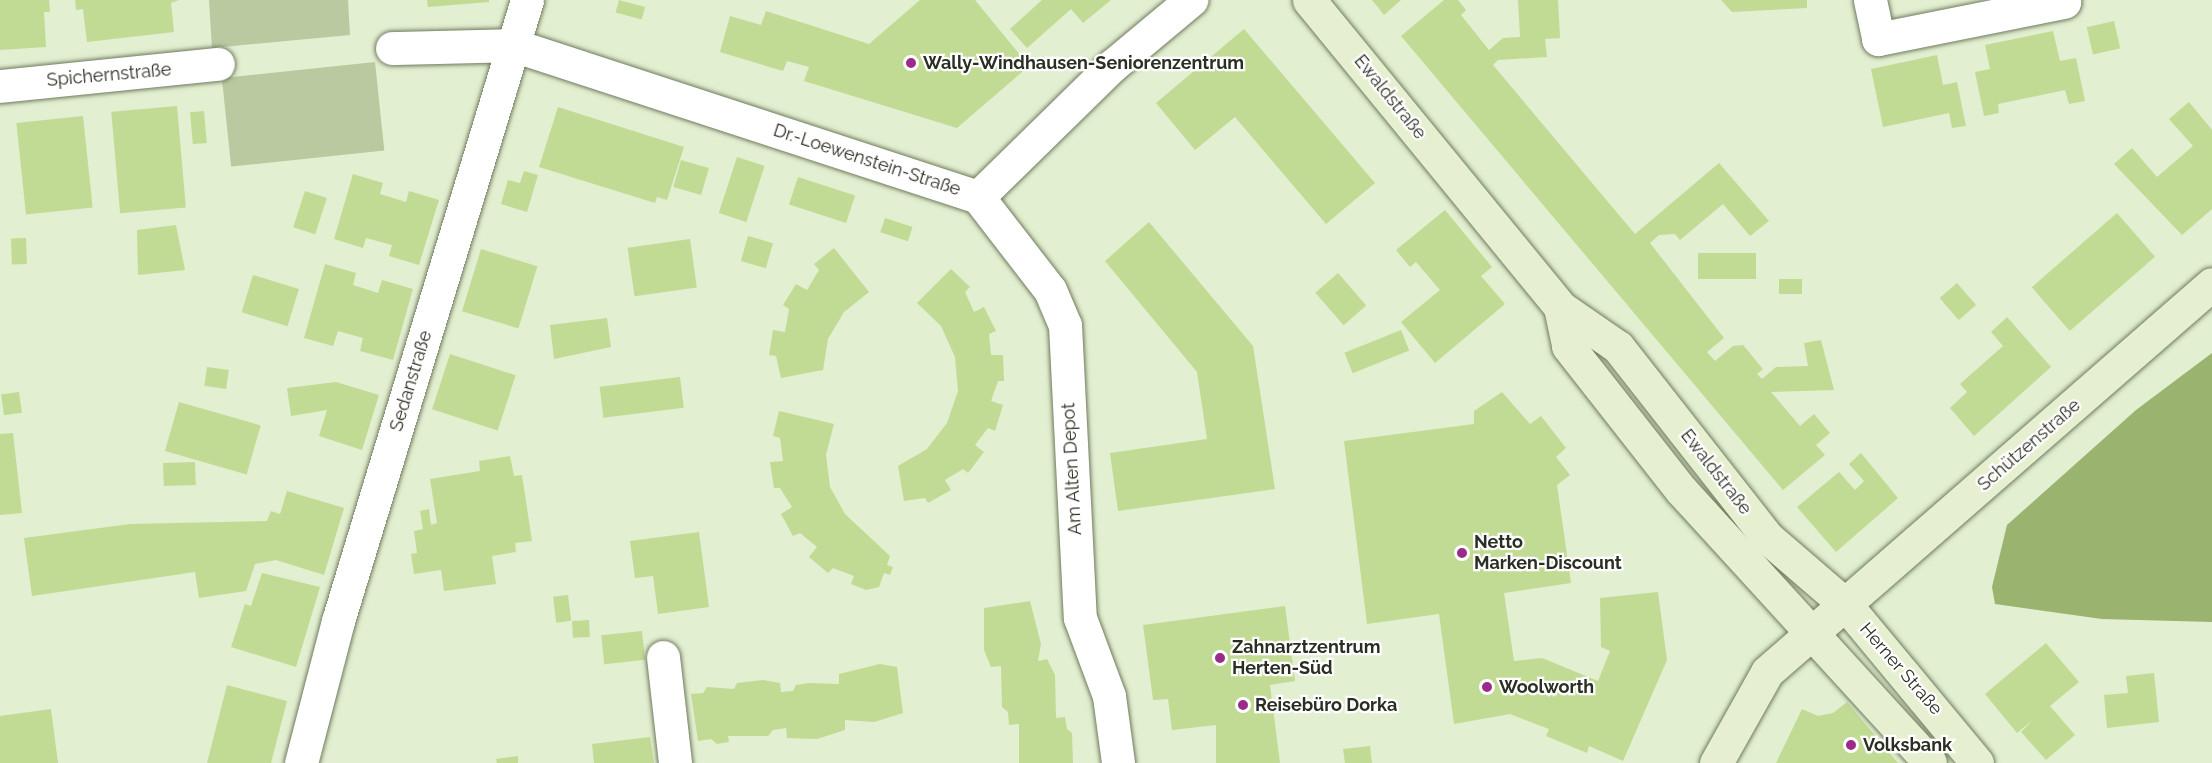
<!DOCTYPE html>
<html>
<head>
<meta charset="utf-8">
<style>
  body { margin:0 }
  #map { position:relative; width:2212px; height:763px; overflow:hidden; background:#e2efd0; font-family:Raleway,sans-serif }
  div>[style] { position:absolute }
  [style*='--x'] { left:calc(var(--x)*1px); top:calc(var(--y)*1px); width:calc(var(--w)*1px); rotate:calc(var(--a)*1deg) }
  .green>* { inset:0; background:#b9c9a0; transform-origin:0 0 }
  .forest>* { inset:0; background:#9ab36f }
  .building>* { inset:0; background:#c1db95; transform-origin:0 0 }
  .roads { filter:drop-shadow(0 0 2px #707b5f) drop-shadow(0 0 2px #707b5f) }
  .street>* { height:33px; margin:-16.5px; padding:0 16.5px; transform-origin:16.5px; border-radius:16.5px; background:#fff }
  .secondary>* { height:33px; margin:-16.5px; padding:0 16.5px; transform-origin:16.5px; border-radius:16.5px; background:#e6f0d1 }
  .dots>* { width:16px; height:16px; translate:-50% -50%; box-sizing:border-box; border:3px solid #fff; border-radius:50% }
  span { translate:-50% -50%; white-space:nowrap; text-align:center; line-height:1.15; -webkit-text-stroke:4.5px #fff; paint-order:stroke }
  .poi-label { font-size:18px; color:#2a2e23; font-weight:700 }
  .left { translate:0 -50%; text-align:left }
  .street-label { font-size:18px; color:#2a2e23 }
</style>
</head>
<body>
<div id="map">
  <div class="green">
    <i style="clip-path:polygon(209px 0,348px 0,350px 35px,212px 48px)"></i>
    <i style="left:375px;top:62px;width:89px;height:154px;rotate:84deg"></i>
  </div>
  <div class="forest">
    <i style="clip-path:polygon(2212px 353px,2212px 622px,2102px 619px,1995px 604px,1992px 587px,2007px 525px,2136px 410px)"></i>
  </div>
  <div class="building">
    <i style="clip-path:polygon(0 0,49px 0,50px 12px,44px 12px,46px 47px,0 50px)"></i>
    <i style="clip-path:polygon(75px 0,179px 0,171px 3px,174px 32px,87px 42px,83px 9px,76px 10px)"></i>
    <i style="clip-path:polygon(427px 0,489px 0,489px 2px,428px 7px)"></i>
    <i style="left:619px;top:0;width:27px;height:13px;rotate:15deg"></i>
    <i style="clip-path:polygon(920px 0,975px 0,1029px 66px,957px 128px,804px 81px,809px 67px,787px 61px,783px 71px,720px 52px,730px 16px,761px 25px,766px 11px,869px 44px)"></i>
    <i style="clip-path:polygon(1042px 0,1111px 0,1083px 23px,1071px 9px,1027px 48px,1010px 29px)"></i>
    <i style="clip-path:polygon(1372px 0,1401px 0,1384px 15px)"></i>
    <i style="clip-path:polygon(1444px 0,1458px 0,1466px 10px,1461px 15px,1489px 50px,1503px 38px,1520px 37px,1518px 0,1558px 0,1560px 38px,1545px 39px,1547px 57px,1498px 60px,1493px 65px,1635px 234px,1719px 163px,1769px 221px,1750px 236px,1723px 204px,1680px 240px,1675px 234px,1659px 235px,1650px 243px,1724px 338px,1707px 352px,1715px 361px,1733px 346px,1743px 345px,1763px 369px,1757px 374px,1762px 379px,1776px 367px,1808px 366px,1804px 343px,1821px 340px,1834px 390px,1771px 392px,1800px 426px,1814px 414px,1830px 433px,1816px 445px,1825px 455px,1783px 490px,1401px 36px)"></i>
    <i style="clip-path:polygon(1721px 0,1807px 0,1807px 8px,1732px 12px)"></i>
    <i style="left:2114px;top:21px;width:28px;height:28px;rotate:77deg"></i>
    <i style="clip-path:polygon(1244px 29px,1375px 183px,1326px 224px,1235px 117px,1195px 150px,1156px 103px)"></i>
    <i style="clip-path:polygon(2053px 31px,2060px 61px,2076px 58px,2085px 101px,2069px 104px,2065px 90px,1998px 104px,1999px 113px,1984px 116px,1975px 72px,1990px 69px,1985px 45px)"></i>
    <i style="clip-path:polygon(1937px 55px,1943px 85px,1957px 82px,1966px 126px,1952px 128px,1949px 113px,1883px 127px,1871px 69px)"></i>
    <i style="clip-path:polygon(2189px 102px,2212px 130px,2212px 209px,2182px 235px,2114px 164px,2132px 148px,2157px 177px,2193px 146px,2169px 119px)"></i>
    <i style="left:177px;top:106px;width:102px;height:66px;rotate:85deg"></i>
    <i style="clip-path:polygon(558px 107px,684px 147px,667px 200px,657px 197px,655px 203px,539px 167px)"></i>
    <i style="left:204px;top:111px;width:32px;height:14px;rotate:85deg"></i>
    <i style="left:83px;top:116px;width:92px;height:67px;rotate:84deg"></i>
    <i style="left:737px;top:157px;width:29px;height:59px;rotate:18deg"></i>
    <i style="left:681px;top:160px;width:29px;height:28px;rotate:16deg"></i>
    <i style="clip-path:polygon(524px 171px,538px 175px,527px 212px,501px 204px,508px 180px,520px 183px)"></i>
    <i style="clip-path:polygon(353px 174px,383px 183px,380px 194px,406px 202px,409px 191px,439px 200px,419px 265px,389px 256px,392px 245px,366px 238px,363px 248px,334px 239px)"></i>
    <i style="left:798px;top:177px;width:60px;height:29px;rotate:18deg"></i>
    <i style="left:305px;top:191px;width:23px;height:38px;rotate:18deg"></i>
    <i style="clip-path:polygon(1445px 210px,1492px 267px,1481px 276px,1505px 304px,1435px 363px,1401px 322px,1440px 290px,1416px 262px,1410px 267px,1396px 250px)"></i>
    <i style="left:2117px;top:213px;width:58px;height:113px;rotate:49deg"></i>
    <i style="left:885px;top:218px;width:29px;height:15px;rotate:18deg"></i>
    <i style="clip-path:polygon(1149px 222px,1253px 346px,1275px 489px,1118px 511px,1110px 453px,1207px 439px,1197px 372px,1105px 261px)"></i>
    <i style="clip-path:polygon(176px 225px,185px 270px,138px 275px,137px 230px)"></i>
    <i style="left:748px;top:236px;width:26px;height:26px;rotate:16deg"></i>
    <i style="left:26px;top:238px;width:26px;height:15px;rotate:88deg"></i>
    <i style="left:690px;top:239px;width:49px;height:63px;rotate:82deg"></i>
    <i style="clip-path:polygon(834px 248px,869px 292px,844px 312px,828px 339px,823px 370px,781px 378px,776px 356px,769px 355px,773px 330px,785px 332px,789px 309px,783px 305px,796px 284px,807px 290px,819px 270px,814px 264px)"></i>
    <i style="left:481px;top:249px;width:59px;height:65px;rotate:17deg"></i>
    <i style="left:1756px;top:253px;width:26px;height:58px;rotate:90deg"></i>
    <i style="clip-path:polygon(325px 264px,356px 273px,353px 285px,378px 293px,382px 280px,413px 289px,393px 360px,360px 351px,363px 338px,338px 331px,333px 346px,304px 338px)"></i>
    <i style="clip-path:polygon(951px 269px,970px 287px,965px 292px,974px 312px,984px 307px,996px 331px,989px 334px,991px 355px,1003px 355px,1004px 381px,998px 381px,991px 401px,1003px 405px,995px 431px,988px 428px,975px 445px,984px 452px,968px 473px,963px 469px,945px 480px,951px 490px,928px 503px,925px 498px,904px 501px,898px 466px,927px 449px,947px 423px,958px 391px,955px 357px,941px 326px,917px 303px)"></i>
    <i style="left:1338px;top:273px;width:43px;height:30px;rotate:49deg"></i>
    <i style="left:253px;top:275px;width:48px;height:39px;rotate:17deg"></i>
    <i style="left:1779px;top:279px;width:23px;height:15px"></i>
    <i style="left:1957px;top:283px;width:29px;height:23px;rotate:49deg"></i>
    <i style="clip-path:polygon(2007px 317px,2051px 367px,1974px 436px,1950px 408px,1967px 392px,1960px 384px,2003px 346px,1991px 332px)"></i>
    <i style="clip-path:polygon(607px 318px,611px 347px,554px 359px,550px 325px)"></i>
    <i style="left:1401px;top:330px;width:22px;height:61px;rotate:68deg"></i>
    <i style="left:450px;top:354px;width:69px;height:58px;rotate:18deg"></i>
    <i style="left:207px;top:367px;width:22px;height:19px;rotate:8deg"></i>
    <i style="left:680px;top:377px;width:31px;height:81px;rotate:83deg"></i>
    <i style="clip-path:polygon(336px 382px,379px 395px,362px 450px,319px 436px,327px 410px,291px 416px,287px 388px)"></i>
    <i style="left:19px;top:392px;width:21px;height:18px;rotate:82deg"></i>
    <i style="clip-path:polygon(1502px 392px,1530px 424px,1541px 416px,1566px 448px,1556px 457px,1570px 475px,1557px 485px,1571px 583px,1504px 593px,1514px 661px,1542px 658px,1598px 681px,1610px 651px,1601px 647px,1600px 598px,1658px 592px,1667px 660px,1623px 761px,1589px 746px,1587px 753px,1546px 736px,1549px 729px,1510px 714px,1454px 724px,1439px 614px,1367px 624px,1344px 441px,1474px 424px,1474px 411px)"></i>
    <i style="left:179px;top:402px;width:85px;height:51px;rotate:16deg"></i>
    <i style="clip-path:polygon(779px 411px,834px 424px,826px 455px,830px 487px,845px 514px,890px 556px,887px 565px,893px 567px,890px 575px,884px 573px,879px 587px,866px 590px,851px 584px,854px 576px,833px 568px,828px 573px,809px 557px,817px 547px,800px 533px,793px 536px,781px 514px,792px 507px,780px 488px,774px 488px,770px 462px,783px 461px,780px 438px,773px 436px)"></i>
    <i style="clip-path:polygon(13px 433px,22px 513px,0 515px,0 434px)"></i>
    <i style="clip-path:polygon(1861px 453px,1898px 498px,1836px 552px,1797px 507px,1839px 472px,1855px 490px,1864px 481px,1849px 464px)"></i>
    <i style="clip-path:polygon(510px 456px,514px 476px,522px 475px,532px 541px,515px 543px,516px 552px,492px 556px,496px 584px,444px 591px,441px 570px,414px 574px,411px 554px,417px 553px,414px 531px,423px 529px,420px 511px,429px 509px,431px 525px,437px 523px,430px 479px,480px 471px,479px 461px)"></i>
    <i style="left:195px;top:462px;width:23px;height:32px;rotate:88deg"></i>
    <i style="clip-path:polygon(287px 491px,344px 508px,324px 575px,276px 560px,255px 564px,246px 591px,199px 598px,195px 572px,32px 596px,24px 538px,130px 524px,267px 521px,271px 511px,280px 514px)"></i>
    <i style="clip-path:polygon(699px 532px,709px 607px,658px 614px,653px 576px,635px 578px,630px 541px)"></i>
    <i style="clip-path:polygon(262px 573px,320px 587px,296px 667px,231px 647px,245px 604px,251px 606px)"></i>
    <i style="left:568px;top:595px;width:26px;height:15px;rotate:83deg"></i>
    <i style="clip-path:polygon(1030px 601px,1041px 644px,1038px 661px,1047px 659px,1055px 675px,1056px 718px,1065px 717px,1067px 729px,1072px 733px,1073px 763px,1019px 763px,1019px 724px,1009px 725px,1008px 712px,1002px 707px,1001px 666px,991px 667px,984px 650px,984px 608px)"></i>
    <i style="clip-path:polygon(1285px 606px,1295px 681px,1270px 685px,1280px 763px,1216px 763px,1216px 725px,1172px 730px,1168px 699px,1153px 700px,1143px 625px)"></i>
    <i style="left:589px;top:620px;width:17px;height:17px;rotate:87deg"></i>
    <i style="left:642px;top:631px;width:29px;height:41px;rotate:84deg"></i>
    <i style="clip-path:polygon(2046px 643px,2079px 682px,2050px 706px,2075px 735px,2046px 760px,2021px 732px,2033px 720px,2017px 733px,1985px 694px)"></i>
    <i style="clip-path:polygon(880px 664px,897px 667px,903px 713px,874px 722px,845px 720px,845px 730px,817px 739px,787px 738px,786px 728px,773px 730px,768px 736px,728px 736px,729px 742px,717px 744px,711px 739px,698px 741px,691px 694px,703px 693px,707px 687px,734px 689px,737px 683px,763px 680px,780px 683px,781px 692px,793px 691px,796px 685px,809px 683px,839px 684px,839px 674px)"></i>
    <i style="clip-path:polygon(2154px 673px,2159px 722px,2107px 728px,2104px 695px,2128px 693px,2126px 676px)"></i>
    <i style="clip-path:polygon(227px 685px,287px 701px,271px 763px,207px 763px)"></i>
    <i style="clip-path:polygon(1847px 702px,1898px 763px,1776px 763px,1802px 709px,1818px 716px,1833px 713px)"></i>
    <i style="clip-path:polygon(51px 709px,58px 763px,0 763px,0 716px)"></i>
    <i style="clip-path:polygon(650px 737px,654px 763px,594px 763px,592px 744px)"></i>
    <i style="clip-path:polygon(1370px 746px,1372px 763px,1345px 763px,1343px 749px)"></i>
    <i style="clip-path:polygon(518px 756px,518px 763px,497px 763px,496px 759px)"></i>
  </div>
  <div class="roads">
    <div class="street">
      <i style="--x:1870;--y:0;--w:40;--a:78"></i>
      <i style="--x:1878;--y:39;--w:190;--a:-11.3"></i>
      <i style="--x:392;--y:48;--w:121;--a:-1.4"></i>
      <i style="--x:513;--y:45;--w:489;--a:18.1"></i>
      <i style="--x:978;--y:197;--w:189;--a:-44.4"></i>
      <i style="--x:1113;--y:65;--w:102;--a:-39.8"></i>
      <i style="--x:0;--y:86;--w:219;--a:-5.8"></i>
      <i style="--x:978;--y:197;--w:118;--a:52.3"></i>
      <i style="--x:1050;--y:290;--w:38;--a:67"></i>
      <i style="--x:1065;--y:325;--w:293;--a:87.1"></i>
      <i style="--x:1080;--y:618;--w:83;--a:69.6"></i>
      <i style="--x:1109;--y:696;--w:68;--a:82.3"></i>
      <i style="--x:663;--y:657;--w:107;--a:83.5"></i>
      <i style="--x:301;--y:763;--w:147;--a:-75.4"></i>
      <i style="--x:338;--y:621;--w:649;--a:-73.07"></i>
    </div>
    <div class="secondary">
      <i style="--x:1309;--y:0;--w:397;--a:50.7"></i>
      <i style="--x:1560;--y:307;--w:70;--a:34.6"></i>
      <i style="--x:1618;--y:347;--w:243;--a:51.9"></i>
      <i style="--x:1768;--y:538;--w:103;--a:40.7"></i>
      <i style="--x:1846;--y:605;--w:205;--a:50.3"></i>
      <i style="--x:1560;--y:307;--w:40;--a:78"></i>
      <i style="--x:1568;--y:346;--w:183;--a:51.9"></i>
      <i style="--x:1681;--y:490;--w:369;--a:47.6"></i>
      <i style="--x:1716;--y:763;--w:104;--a:-60.7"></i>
      <i style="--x:1767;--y:672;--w:590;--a:-41.09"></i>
    </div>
  </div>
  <div class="dots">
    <i style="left:911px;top:63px;background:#9b2b89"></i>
    <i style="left:1462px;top:553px;background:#9b2b89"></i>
    <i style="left:1220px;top:658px;background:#9b2b89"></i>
    <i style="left:1487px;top:687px;background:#9b2b89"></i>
    <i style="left:1243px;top:705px;background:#9b2b89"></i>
    <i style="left:1851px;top:745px;background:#9b2b89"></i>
  </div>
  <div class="poi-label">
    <span class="left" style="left:923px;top:63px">Wally-Windhausen-Seniorenzentrum</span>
    <span class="left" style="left:1474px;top:553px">Netto<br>Marken-Discount</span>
    <span class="left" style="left:1232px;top:658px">Zahnarztzentrum<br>Herten-Süd</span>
    <span class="left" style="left:1499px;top:687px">Woolworth</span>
    <span class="left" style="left:1255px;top:705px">Reisebüro Dorka</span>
    <span class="left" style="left:1863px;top:745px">Volksbank</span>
  </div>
  <div class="street-label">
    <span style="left:109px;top:75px;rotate:-5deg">Spichernstraße</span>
    <span style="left:1390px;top:97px;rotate:51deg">Ewaldstraße</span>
    <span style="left:867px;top:160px;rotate:18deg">Dr.-Loewenstein-Straße</span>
    <span style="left:411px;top:381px;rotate:-73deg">Sedanstraße</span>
    <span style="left:2029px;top:445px;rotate:-41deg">Schützenstraße</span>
    <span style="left:1072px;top:469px;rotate:-93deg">Am Alten Depot</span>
    <span style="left:1716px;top:472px;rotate:52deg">Ewaldstraße</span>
    <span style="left:1901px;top:669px;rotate:49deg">Herner Straße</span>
  </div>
</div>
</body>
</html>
